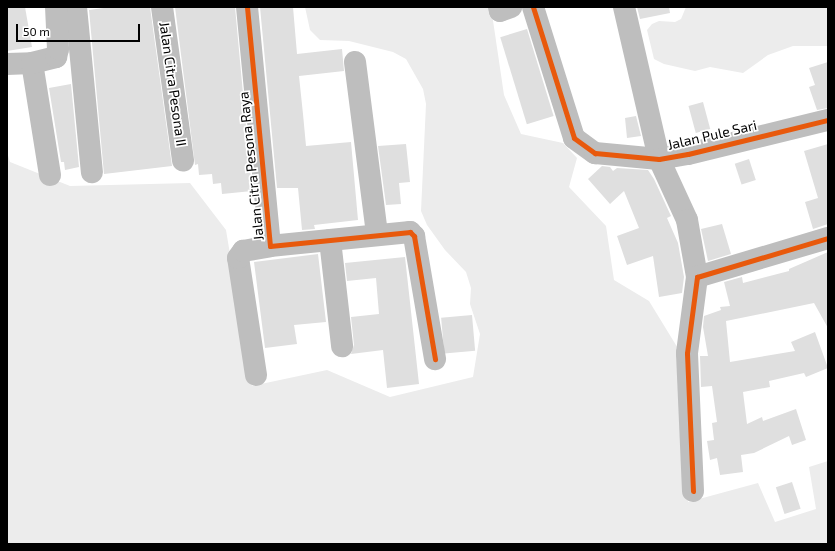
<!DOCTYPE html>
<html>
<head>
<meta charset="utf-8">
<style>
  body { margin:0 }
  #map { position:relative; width:835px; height:551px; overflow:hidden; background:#fff; font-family:"Exo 2",sans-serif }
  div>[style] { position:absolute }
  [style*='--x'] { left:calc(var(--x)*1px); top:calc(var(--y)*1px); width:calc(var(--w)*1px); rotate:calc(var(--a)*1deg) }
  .green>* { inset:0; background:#ececec }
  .building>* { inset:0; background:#dfdfdf; transform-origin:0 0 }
  .minor>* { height:22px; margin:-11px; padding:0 11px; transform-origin:11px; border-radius:11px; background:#bebebe }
  .cycleway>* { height:5px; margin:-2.5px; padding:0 2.5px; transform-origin:2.5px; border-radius:2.5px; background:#e8590c }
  span { translate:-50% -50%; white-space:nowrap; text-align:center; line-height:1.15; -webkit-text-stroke:3.5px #fff; paint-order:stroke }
  .street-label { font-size:14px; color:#000 }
  .frame { position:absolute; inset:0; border:8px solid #000; pointer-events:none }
  .scale { position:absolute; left:16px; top:24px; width:124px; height:18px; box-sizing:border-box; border:2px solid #000; border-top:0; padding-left:5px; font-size:12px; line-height:14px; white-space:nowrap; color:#000; -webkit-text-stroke:3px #fff; paint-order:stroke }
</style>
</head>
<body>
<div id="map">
  <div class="green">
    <i style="clip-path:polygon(305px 7px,491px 7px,504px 95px,521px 134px,563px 143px,577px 158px,569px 187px,606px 226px,614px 280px,649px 301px,679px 350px,688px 502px,758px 483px,775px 522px,816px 509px,809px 467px,828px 461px,828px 544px,7px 544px,7px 152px,10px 162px,70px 186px,190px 183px,226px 230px,252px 386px,327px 370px,390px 397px,473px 377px,480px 334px,470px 304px,471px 288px,466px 272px,445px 250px,427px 225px,421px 211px,426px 104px,423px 89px,406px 59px,393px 52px,349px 41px,320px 40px,310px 30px)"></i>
    <i style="clip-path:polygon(686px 7px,828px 7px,828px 46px,793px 46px,768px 55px,743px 73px,710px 67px,695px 71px,664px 64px,654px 59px,647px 30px,652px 24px,659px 21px,675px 22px,681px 19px)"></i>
  </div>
  <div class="building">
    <i style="clip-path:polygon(7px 7px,25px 7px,32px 47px,7px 51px)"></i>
    <i style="clip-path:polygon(111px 7px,150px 7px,172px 166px,104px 174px,89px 10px)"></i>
    <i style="clip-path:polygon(175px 7px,235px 7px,252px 191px,222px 194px,221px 183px,213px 184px,212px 174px,199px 175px,198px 164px,195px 165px)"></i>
    <i style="clip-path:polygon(260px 7px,293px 7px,297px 54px,342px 49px,344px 71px,299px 76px,303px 114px,306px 146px,351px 142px,358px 220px,314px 225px,315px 229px,302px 230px,298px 188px,277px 188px)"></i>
    <i style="clip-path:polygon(637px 7px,669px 7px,670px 13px,640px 19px)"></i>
    <i style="left:527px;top:29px;width:91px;height:28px;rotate:73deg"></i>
    <i style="clip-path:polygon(828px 62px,828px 108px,817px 110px,809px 87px,815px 85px,809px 68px)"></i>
    <i style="clip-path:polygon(71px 84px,79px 167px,65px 170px,64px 162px,61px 162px,49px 88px)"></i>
    <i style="left:703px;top:102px;width:28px;height:15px;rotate:75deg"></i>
    <i style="clip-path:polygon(636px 116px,641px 136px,627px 138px,625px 118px)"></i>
    <i style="clip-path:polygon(406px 144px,410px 182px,399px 183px,401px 204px,386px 205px,378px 146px)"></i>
    <i style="clip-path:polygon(828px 144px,828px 224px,813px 229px,805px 202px,818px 198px,804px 151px)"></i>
    <i style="left:749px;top:159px;width:22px;height:15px;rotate:72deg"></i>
    <i style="clip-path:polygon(602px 166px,610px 167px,613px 171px,617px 168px,648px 170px,654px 179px,671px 216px,667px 218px,678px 243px,684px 277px,682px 293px,659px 297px,653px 256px,627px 265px,617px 236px,639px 228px,624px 191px,610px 204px,588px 179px)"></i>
    <i style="clip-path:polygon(722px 224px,731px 254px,708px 261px,701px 229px)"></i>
    <i style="clip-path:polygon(828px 252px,828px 328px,814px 303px,726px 321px,730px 362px,795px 351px,791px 342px,815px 332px,828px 368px,806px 377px,804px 373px,769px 381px,770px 387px,743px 392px,747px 424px,762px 417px,763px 421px,796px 409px,806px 440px,792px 445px,789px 436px,754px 453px,741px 455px,743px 472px,720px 475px,717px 458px,710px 460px,707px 441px,714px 440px,712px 423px,717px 422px,712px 386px,701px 387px,700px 356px,708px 356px,703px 327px,704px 316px,721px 310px,720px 307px,730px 306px,724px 282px,742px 277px,743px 283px,789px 271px,789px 269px)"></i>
    <i style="clip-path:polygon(318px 254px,326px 322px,294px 325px,297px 344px,265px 348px,254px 262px)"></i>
    <i style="clip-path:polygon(405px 257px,419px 384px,387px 388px,383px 350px,351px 354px,354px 345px,351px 317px,379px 314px,376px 278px,347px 281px,345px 263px)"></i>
    <i style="left:472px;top:315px;width:36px;height:31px;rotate:85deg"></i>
    <i style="left:792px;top:482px;width:28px;height:17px;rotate:72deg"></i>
  </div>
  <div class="minor">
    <i style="--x:76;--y:7;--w:166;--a:84.5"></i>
    <i style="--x:162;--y:7;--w:155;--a:82.2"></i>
    <i style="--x:247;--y:7;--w:240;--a:84.5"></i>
    <i style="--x:270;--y:246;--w:141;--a:-5.7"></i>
    <i style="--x:410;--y:232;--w:6;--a:45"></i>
    <i style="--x:414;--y:236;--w:125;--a:80.3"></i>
    <i style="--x:499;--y:7;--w:4;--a:76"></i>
    <i style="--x:500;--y:11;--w:12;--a:-20"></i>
    <i style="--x:533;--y:7;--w:137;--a:72.6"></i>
    <i style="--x:574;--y:138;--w:26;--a:36"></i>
    <i style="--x:595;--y:153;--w:64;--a:5.4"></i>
    <i style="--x:659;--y:159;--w:29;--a:-10"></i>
    <i style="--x:688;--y:154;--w:144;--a:-13.7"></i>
    <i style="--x:624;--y:7;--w:156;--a:77"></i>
    <i style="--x:659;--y:159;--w:67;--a:65.3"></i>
    <i style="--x:687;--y:220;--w:58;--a:80"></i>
    <i style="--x:355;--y:62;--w:173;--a:82.7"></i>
    <i style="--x:7;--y:64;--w:25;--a:-2"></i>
    <i style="--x:50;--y:175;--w:113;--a:-99.1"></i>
    <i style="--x:32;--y:63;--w:25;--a:-14"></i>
    <i style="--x:56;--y:57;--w:8;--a:-76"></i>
    <i style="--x:58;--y:49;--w:42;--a:-92.7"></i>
    <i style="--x:330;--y:240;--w:107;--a:83.5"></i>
    <i style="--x:256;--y:375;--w:118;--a:-98.7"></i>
    <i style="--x:238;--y:258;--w:9;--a:-54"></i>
    <i style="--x:243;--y:251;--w:27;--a:-10"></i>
    <i style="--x:693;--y:491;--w:138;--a:-92.5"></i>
    <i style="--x:687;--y:353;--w:77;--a:-82.5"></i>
    <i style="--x:697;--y:277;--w:137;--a:-16.6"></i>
  </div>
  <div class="cycleway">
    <i style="--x:247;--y:7;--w:240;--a:84.5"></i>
    <i style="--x:270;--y:246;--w:141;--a:-5.7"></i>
    <i style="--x:410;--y:232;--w:6;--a:45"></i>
    <i style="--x:414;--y:236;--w:125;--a:80.3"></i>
    <i style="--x:533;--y:7;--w:137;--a:72.6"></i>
    <i style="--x:574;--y:138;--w:26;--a:36"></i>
    <i style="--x:595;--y:153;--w:64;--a:5.4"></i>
    <i style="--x:659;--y:159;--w:29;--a:-10"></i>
    <i style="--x:688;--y:154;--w:144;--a:-13.7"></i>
    <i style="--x:693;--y:491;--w:138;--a:-92.5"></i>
    <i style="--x:687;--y:353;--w:77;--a:-82.5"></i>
    <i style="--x:697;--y:277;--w:137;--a:-16.6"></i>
  </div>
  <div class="street-label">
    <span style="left:173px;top:84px;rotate:82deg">Jalan Citra Pesona II</span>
    <span style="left:712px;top:135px;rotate:-13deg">Jalan Pule Sari</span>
    <span style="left:251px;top:166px;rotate:-96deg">Jalan Citra Pesona Raya</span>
  </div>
  <div class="frame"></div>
  <div class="scale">50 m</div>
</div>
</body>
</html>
